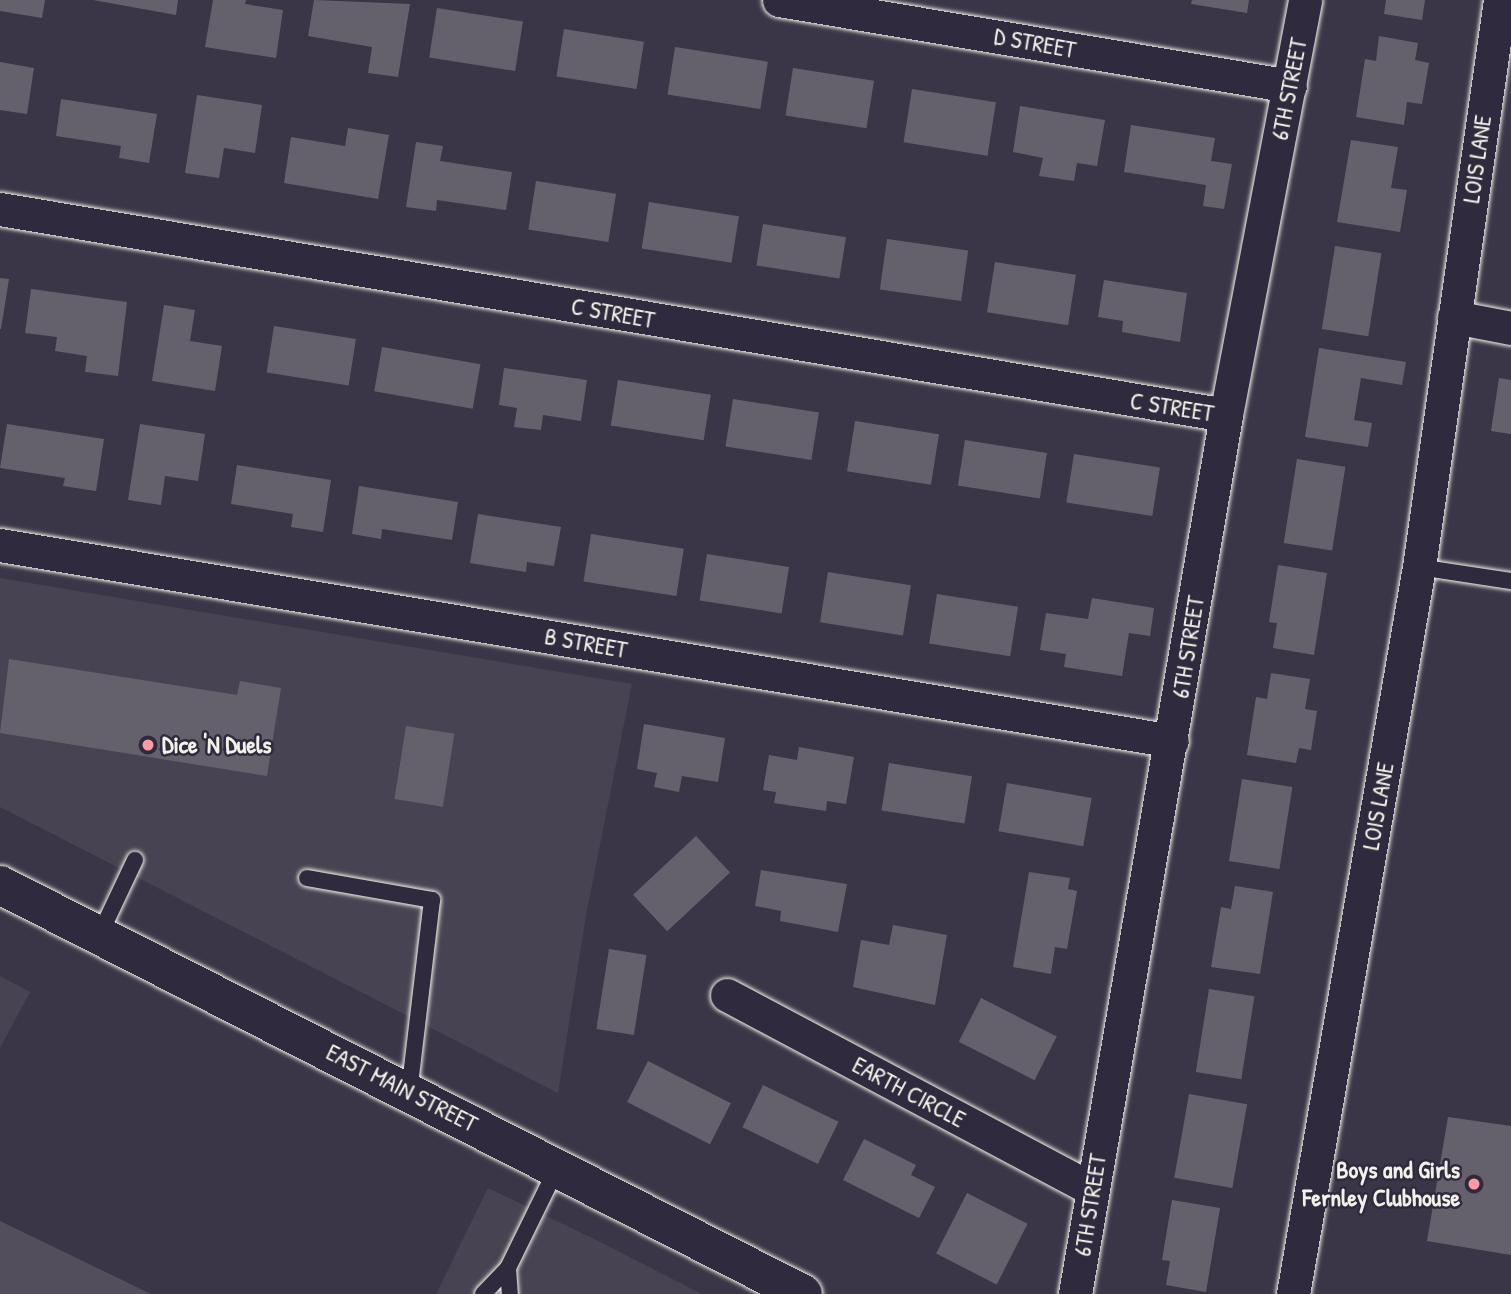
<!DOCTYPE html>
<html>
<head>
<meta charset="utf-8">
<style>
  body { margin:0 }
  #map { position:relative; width:1511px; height:1294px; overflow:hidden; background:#3b3647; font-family:"Patrick Hand",sans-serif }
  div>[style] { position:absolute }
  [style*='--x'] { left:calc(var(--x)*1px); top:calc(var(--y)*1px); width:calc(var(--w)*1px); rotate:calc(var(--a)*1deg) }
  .built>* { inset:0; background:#484352 }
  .green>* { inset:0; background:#534e5c }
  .building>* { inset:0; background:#65616c; transform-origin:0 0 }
  .roads { filter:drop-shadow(0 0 2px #f4f1e8) drop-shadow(0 0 2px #f4f1e8) }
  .lane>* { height:16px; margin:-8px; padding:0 8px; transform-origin:8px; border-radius:8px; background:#2f2a3d }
  .street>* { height:33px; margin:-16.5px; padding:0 16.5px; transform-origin:16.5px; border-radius:16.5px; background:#2f2a3d }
  .primary>* { height:38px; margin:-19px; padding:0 19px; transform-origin:19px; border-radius:19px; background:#2f2a3d }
  .dots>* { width:19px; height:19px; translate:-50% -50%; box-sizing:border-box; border:4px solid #2f2a3d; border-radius:50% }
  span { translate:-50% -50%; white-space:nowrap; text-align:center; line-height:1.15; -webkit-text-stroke:5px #2f2a3d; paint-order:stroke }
  .street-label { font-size:24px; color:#f4f1e8 }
  .poi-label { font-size:24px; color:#f4f1e8; font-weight:700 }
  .left { translate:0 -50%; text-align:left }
  .right { translate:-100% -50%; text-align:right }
</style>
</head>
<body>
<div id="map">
  <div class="built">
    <i style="clip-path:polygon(0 578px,632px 684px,586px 915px,558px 1093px,0 807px)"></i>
    <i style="clip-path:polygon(0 976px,30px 992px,0 1048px)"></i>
    <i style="clip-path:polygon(488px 1188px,594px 1239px,702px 1294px,436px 1294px)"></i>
  </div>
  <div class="green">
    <i style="clip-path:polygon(0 1221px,151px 1294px,0 1294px)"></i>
  </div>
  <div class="building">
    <i style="clip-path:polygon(0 0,45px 0,42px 18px,0 11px)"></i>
    <i style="clip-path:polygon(93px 0,178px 0,176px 15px)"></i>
    <i style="clip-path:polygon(213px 0,246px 0,245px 4px,283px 10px,276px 58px,205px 47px)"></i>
    <i style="clip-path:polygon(314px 0,410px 4px,398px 77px,368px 73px,372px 47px,308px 36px)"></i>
    <i style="clip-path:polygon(1192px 0,1249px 0,1247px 13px,1191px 4px)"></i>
    <i style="clip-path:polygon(1386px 0,1425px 0,1422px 20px,1384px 14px)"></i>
    <i style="left:437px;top:8px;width:87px;height:50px;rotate:9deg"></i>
    <i style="left:564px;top:29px;width:81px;height:48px;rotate:9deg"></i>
    <i style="clip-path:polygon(1379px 36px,1418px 43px,1415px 60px,1429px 63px,1422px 104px,1407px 102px,1404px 125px,1356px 117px,1365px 59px,1376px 61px)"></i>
    <i style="left:675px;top:47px;width:94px;height:48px;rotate:9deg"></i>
    <i style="clip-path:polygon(0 62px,34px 68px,27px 114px,0 110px)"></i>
    <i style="left:793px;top:68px;width:82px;height:48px;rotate:9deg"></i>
    <i style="left:912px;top:89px;width:85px;height:54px;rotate:9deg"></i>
    <i style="clip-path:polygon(197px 95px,262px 105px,255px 153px,224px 148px,219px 178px,185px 173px)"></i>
    <i style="clip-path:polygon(61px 99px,157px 114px,149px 163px,119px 158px,121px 146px,56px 136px)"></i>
    <i style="clip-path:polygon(1020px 106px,1105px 120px,1097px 166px,1077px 163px,1074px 181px,1039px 176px,1043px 158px,1013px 152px)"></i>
    <i style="clip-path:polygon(1131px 125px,1215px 138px,1211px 161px,1232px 164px,1224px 209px,1203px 206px,1206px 185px,1124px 172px)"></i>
    <i style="clip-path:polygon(348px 128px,389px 135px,378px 199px,284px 183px,291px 137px,345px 146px)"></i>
    <i style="clip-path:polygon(1351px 140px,1398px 147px,1391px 188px,1407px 190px,1400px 232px,1337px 222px)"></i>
    <i style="clip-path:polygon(416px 142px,443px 146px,440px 161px,512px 172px,506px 210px,437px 200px,436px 211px,406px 207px)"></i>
    <i style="left:536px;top:181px;width:81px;height:49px;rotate:9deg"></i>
    <i style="left:649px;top:202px;width:91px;height:47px;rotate:9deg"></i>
    <i style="left:763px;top:224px;width:84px;height:42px;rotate:9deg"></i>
    <i style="left:887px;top:239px;width:82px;height:51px;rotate:8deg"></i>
    <i style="left:1335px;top:246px;width:47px;height:84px;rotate:9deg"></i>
    <i style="left:995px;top:262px;width:82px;height:51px;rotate:9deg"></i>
    <i style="clip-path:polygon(0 278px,9px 279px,1px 329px,0 329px)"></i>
    <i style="clip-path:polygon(1104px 280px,1187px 293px,1180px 342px,1122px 332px,1123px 321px,1098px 317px)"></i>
    <i style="clip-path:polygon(31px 289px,127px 302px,118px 376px,85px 372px,87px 356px,55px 351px,57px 337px,25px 333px)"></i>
    <i style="clip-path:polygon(164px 305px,195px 310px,190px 341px,222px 346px,215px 391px,152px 381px)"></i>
    <i style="left:274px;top:326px;width:83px;height:47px;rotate:9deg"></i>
    <i style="left:382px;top:347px;width:100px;height:45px;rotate:10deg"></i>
    <i style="clip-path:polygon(1319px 348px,1406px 362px,1402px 385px,1361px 378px,1354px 420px,1372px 423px,1368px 447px,1305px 437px)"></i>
    <i style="clip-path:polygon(504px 368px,587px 380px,581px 421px,543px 415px,541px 430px,514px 427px,517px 408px,499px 405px)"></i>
    <i style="clip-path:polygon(1499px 378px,1511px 380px,1511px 434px,1491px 431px)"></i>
    <i style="left:618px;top:380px;width:94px;height:46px;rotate:9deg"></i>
    <i style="left:733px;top:399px;width:87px;height:48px;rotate:9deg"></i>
    <i style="left:855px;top:421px;width:85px;height:51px;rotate:9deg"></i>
    <i style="clip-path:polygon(7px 424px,104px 439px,96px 491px,63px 486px,65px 478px,0 468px)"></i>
    <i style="clip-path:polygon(140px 424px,205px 434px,198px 481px,165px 476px,161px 505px,128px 500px)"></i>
    <i style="left:965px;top:440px;width:83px;height:46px;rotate:9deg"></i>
    <i style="left:1074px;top:454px;width:87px;height:49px;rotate:9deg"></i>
    <i style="left:1297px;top:459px;width:49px;height:85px;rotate:9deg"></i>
    <i style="clip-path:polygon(237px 465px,331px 480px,323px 532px,291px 527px,293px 514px,231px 504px)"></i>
    <i style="clip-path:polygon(359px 486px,458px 502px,452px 540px,382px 529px,381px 539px,352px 534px)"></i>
    <i style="clip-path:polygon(478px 514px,561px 527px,554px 566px,527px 562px,526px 572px,470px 563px)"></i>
    <i style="left:591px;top:534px;width:94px;height:48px;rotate:9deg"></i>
    <i style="left:707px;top:554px;width:83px;height:47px;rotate:9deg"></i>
    <i style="clip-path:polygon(1278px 565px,1327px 573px,1314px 655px,1273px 648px,1277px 623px,1269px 622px)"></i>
    <i style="left:828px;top:572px;width:84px;height:51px;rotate:9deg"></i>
    <i style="left:937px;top:594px;width:82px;height:50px;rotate:9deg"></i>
    <i style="clip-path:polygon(1092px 598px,1154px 608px,1150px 636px,1129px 633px,1122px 676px,1064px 667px,1066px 654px,1040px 650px,1046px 613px,1088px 619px)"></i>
    <i style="clip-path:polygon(9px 659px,237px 695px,240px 681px,281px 688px,267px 776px,0 733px)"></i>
    <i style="clip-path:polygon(1271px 673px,1310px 679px,1305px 709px,1317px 711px,1311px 750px,1299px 748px,1296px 763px,1247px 755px,1256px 697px,1267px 699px)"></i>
    <i style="clip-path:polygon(644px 724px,725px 738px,718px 782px,682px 776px,679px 792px,654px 787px,657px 773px,637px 769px)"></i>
    <i style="left:406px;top:726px;width:49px;height:74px;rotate:9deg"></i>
    <i style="clip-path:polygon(799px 747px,854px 757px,846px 804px,827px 801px,826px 811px,774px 803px,776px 792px,763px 790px,769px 755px,797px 760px)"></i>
    <i style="left:889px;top:763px;width:84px;height:48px;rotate:9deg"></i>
    <i style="left:1242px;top:779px;width:51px;height:83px;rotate:9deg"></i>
    <i style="left:1007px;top:783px;width:86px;height:49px;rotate:10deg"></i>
    <i style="left:696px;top:836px;width:50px;height:86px;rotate:47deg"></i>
    <i style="clip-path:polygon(761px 870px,847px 884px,838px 932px,780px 921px,781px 911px,755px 906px)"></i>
    <i style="clip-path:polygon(1029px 872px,1070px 878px,1068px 889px,1077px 891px,1067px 949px,1055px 947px,1051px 974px,1013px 967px)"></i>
    <i style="clip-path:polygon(1235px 886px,1273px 892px,1260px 974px,1211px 967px,1221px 907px,1231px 909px)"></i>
    <i style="clip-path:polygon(893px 925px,947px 935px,935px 1005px,853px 987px,861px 940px,889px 945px)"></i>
    <i style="left:609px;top:949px;width:38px;height:81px;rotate:9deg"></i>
    <i style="left:1209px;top:989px;width:46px;height:84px;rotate:9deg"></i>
    <i style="left:981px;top:998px;width:85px;height:49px;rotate:27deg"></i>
    <i style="left:648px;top:1061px;width:93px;height:46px;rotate:27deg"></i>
    <i style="left:763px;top:1085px;width:84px;height:47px;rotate:26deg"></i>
    <i style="left:1189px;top:1094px;width:59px;height:85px;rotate:10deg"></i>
    <i style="clip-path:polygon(1448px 1117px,1511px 1126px,1511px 1255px,1427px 1241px)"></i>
    <i style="clip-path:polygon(864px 1139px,916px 1165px,911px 1175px,935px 1187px,919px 1218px,843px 1180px)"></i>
    <i style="left:967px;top:1193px;width:68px;height:68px;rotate:27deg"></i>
    <i style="clip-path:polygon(1172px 1200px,1220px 1208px,1206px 1292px,1166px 1285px,1170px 1261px,1162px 1260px)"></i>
  </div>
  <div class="roads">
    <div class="lane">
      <i style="--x:1419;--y:567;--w:93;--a:8.7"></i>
      <i style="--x:307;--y:878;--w:127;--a:10"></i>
      <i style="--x:432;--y:900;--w:193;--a:96.8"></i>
      <i style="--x:100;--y:934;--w:82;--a:-64.7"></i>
      <i style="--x:508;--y:1268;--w:26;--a:86"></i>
      <i style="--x:483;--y:1294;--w:36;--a:-46"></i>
      <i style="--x:508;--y:1268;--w:111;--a:-63.9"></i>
    </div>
    <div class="street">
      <i style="--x:779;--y:0;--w:518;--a:9.55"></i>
      <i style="--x:0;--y:209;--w:1243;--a:9.54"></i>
      <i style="--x:1454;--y:317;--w:58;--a:10.9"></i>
      <i style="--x:0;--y:545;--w:1188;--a:9.49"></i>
      <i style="--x:727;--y:995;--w:413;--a:28"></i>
      <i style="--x:1075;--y:1294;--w:892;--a:-80.25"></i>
      <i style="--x:1226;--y:415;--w:422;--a:-79.2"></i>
      <i style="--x:1293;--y:1294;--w:738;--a:-80.17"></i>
      <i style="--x:1419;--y:567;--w:573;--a:-81.87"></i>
    </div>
    <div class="primary">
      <i style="--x:0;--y:885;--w:901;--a:26.99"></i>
    </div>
  </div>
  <div class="dots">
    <i style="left:148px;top:745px;background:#ff9aa2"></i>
    <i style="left:1474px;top:1184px;background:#ff9aa2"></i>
  </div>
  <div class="street-label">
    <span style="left:1035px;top:43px;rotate:10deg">D STREET</span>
    <span style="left:1289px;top:89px;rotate:-79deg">6TH STREET</span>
    <span style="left:1477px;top:159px;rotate:-82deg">LOIS LANE</span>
    <span style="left:613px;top:313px;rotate:10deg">C STREET</span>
    <span style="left:1172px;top:407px;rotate:9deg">C STREET</span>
    <span style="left:586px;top:643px;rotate:10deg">B STREET</span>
    <span style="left:1188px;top:647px;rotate:-81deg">6TH STREET</span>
    <span style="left:1378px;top:806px;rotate:-80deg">LOIS LANE</span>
    <span style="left:402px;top:1088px;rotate:27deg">EAST MAIN STREET</span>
    <span style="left:909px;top:1092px;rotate:28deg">EARTH CIRCLE</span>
    <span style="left:1090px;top:1205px;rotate:-81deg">6TH STREET</span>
  </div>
  <div class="poi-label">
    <span class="left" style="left:162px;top:745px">Dice 'N Duels</span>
    <span class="right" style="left:1460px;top:1184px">Boys and Girls<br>Fernley Clubhouse</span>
  </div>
</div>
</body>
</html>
